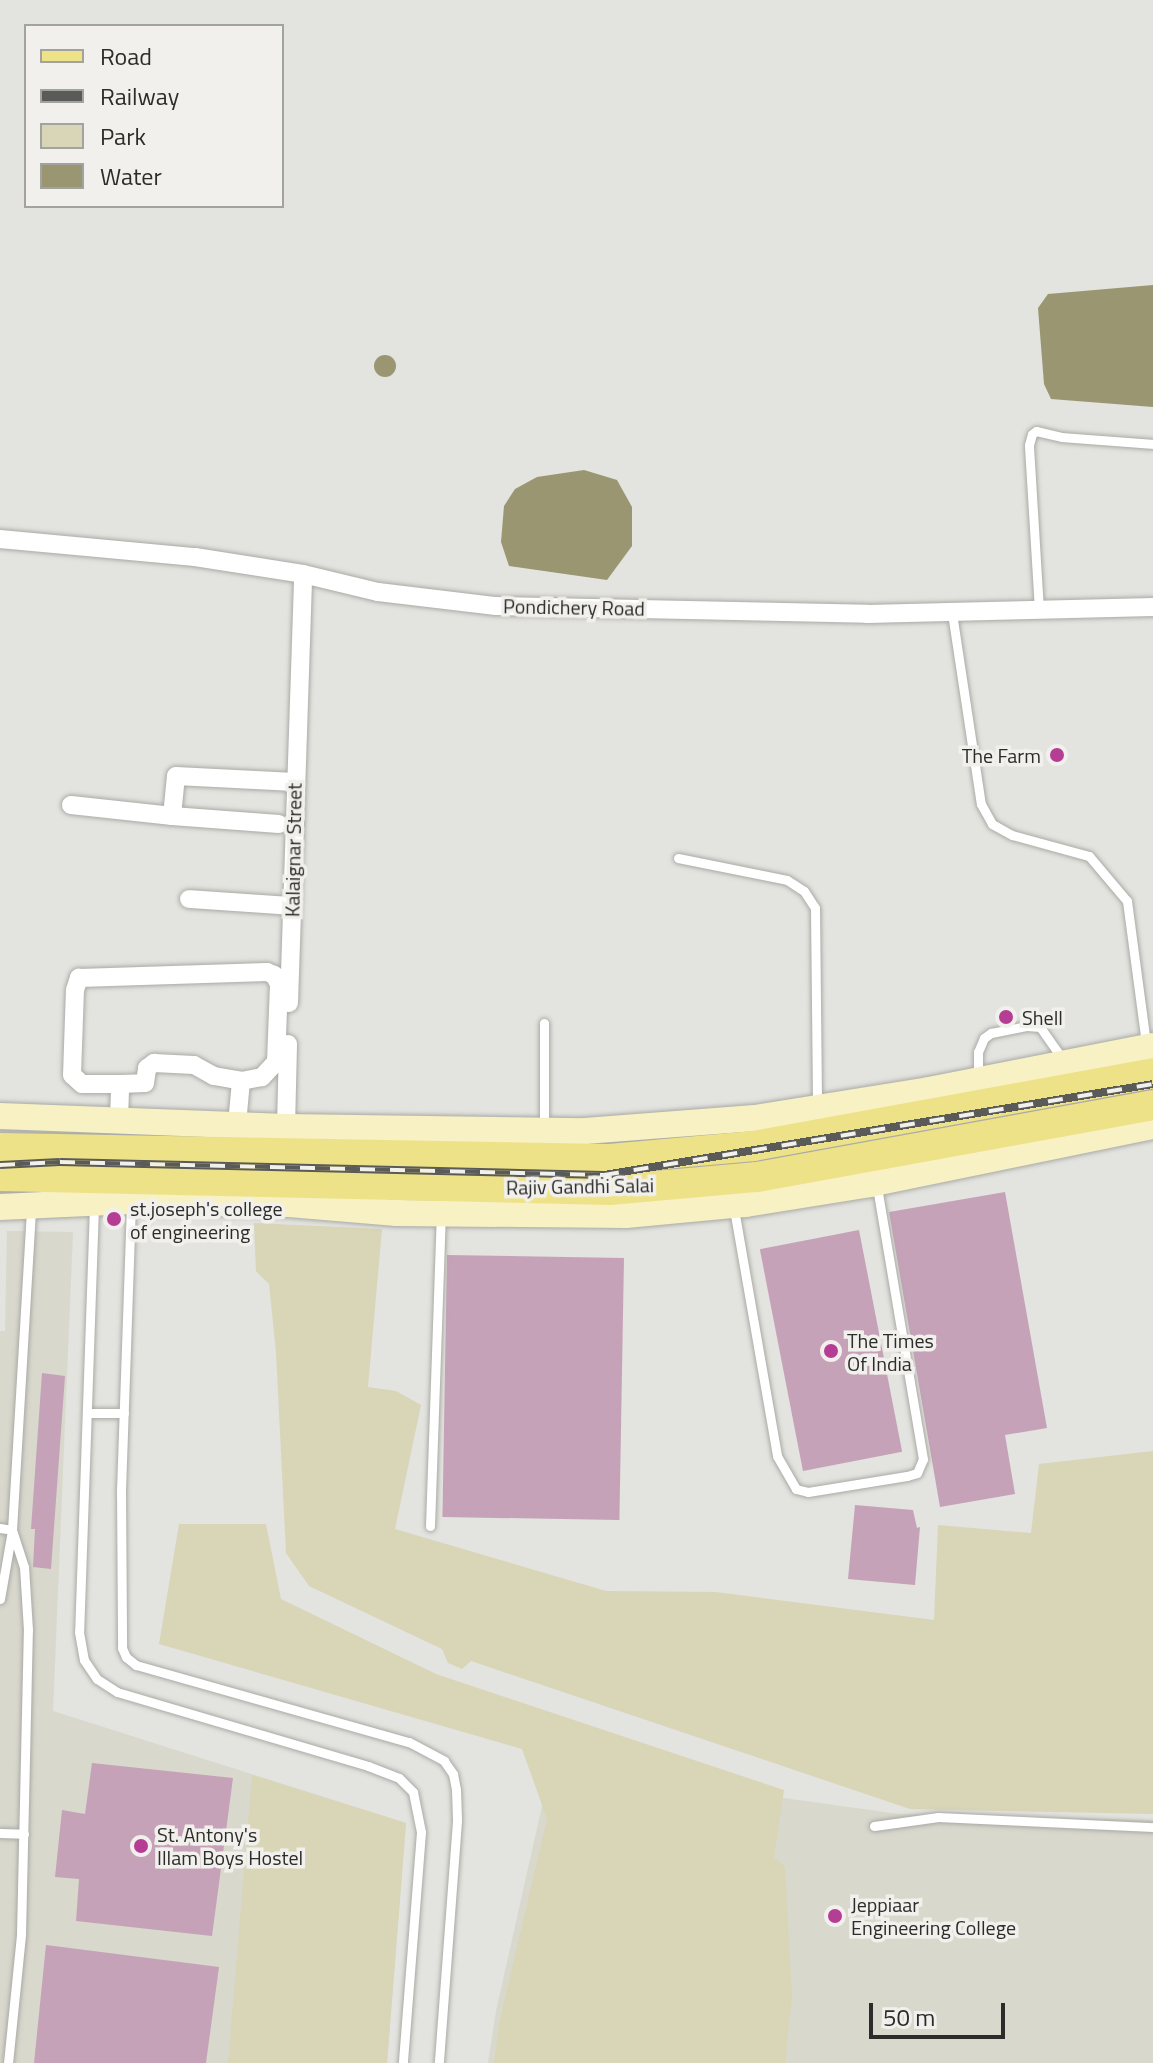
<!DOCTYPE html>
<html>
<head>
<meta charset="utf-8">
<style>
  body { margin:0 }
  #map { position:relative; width:1153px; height:2063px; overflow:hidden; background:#e3e3df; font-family:"Titillium Web",sans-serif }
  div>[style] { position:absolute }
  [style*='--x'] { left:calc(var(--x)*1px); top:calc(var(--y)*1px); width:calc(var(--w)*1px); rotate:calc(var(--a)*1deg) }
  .built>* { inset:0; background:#d8d8cd }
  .green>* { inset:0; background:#d9d5b7 }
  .water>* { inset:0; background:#9a9672 }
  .round { border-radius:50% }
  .building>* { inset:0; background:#c5a2b8; transform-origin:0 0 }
  .roads { filter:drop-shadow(0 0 2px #aaaaa6) drop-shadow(0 0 2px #aaaaa6) }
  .lane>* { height:9px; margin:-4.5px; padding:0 4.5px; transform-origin:4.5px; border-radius:4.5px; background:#fff }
  .street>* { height:18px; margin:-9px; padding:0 9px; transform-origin:9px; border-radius:9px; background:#fff }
  .secondary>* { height:26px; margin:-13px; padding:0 13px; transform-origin:13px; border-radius:13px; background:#f7f1c4 }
  .primary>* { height:30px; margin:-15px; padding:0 15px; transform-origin:15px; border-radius:15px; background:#eee289 }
  .rail>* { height:8px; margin-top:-4px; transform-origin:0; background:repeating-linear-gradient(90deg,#f1f0ec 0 15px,#5a5a58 0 30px); box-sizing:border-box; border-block:2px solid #5a5a58 }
  .dots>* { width:22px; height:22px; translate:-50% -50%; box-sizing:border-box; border:4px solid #f1f0ec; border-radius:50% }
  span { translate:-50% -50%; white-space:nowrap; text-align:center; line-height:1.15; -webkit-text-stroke:7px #f1f0ec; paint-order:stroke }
  .street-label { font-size:20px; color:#2c2c2b }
  .poi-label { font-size:20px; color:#2c2c2b }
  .right { translate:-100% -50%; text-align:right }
  .left { translate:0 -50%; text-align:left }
  .legend { position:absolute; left:24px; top:24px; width:260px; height:184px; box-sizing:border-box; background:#f1f0ec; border:2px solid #a2a29f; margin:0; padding:10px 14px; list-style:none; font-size:24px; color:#2c2c2b }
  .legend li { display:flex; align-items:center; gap:16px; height:40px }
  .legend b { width:40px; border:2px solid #a2a29f }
  .scale { position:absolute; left:869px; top:2003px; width:136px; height:36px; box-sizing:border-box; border:4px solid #2c2c2b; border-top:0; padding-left:10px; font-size:24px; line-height:28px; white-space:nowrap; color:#2c2c2b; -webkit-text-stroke:6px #f1f0ec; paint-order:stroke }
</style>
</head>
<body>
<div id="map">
  <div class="built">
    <i style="clip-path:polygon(7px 1231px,73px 1232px,53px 1711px,406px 1823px,387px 2063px,0 2063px,0 1331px,5px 1331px)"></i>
    <i style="clip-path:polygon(551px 1766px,899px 1814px,1153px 1820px,1153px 2063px,488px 2063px,496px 2011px)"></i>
  </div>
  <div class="green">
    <i style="clip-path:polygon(254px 1223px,382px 1229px,368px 1387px,396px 1391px,421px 1405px,395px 1529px,606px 1591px,716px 1592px,934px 1620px,938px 1525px,1031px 1533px,1039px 1464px,1153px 1451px,1153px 1814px,910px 1809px,471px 1661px,462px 1669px,448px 1663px,442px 1649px,309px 1586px,286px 1553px,276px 1352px,269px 1284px,256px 1271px)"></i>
    <i style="clip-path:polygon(179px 1524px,266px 1524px,281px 1599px,436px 1674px,784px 1790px,774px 1857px,785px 1867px,792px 1997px,785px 2063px,494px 2063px,499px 2024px,547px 1819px,522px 1749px,159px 1644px)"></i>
    <i style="clip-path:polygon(252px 1775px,406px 1823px,387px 2063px,228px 2063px)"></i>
  </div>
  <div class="water">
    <i style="clip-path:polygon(1153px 285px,1153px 407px,1051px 399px,1044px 384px,1038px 308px,1048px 294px)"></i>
    <i class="round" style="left:374px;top:355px;width:22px;height:22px"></i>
    <i style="clip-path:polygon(584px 470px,617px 480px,632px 507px,632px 546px,607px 580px,509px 566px,501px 542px,504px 506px,515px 489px,537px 477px)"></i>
  </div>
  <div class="building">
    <i style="clip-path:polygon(1005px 1192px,1047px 1428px,1005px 1435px,1015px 1494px,940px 1507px,889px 1212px)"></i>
    <i style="left:859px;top:1230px;width:226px;height:101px;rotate:79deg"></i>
    <i style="left:447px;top:1255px;width:177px;height:262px;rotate:1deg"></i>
    <i style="clip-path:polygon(42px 1373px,65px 1376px,51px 1569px,33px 1567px,35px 1529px,31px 1529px)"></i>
    <i style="clip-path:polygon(855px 1505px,913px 1510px,917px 1528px,920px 1527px,915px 1585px,848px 1579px)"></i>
    <i style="clip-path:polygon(92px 1763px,233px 1778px,212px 1936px,76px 1921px,79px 1879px,55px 1877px,62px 1810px,85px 1814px)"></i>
    <i style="clip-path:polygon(46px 1945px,219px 1967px,206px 2063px,34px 2063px)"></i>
  </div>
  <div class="roads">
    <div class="lane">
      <i style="--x:1039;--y:610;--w:165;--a:-93.5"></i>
      <i style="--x:1029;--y:445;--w:11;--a:-75"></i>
      <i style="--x:1032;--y:434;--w:5;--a:-37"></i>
      <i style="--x:1036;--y:431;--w:27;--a:13"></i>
      <i style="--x:1062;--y:437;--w:91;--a:4.4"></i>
      <i style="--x:952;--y:613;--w:193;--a:81.4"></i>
      <i style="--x:981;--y:804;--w:23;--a:61"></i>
      <i style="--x:992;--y:824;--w:23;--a:29"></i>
      <i style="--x:1012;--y:835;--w:80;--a:15.3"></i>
      <i style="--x:1089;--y:856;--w:59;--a:49.8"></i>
      <i style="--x:1127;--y:901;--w:143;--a:82.4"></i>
      <i style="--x:678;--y:858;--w:111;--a:11.4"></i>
      <i style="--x:787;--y:880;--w:20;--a:33"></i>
      <i style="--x:804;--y:891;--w:20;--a:57"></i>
      <i style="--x:815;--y:908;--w:197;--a:89.4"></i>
      <i style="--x:978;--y:1077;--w:25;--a:-90"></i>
      <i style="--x:978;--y:1052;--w:15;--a:-67"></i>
      <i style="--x:984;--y:1038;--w:9;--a:-36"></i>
      <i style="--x:991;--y:1033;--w:37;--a:-11"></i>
      <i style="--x:1027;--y:1026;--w:13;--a:4"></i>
      <i style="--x:1040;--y:1027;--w:42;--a:54.8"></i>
      <i style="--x:544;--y:1127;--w:104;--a:-90"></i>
      <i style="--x:131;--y:1204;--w:285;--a:92"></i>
      <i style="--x:121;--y:1489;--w:159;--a:89.6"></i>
      <i style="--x:122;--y:1648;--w:10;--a:66"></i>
      <i style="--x:126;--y:1657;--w:13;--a:39"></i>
      <i style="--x:136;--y:1665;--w:284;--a:15.8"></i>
      <i style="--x:409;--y:1742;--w:40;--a:28"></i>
      <i style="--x:444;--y:1761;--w:16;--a:55"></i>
      <i style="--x:453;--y:1774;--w:16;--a:79"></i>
      <i style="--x:456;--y:1790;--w:31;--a:88"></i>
      <i style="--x:457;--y:1821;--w:243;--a:94.3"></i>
      <i style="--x:94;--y:1206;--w:426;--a:92"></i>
      <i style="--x:79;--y:1632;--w:28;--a:80"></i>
      <i style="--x:84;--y:1660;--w:23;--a:56"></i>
      <i style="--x:97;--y:1679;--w:24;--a:33"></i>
      <i style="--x:117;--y:1692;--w:262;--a:16.4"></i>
      <i style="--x:368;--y:1766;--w:33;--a:21"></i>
      <i style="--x:399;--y:1778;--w:20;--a:45"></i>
      <i style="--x:413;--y:1792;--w:41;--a:78.7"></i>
      <i style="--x:421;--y:1832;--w:232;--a:94.5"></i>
      <i style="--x:734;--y:1209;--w:251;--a:80.1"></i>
      <i style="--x:777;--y:1456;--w:38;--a:60"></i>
      <i style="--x:796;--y:1489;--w:12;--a:14"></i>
      <i style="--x:808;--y:1492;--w:100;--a:-9.2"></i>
      <i style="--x:907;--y:1476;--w:10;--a:-17"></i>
      <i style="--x:917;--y:1473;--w:15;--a:-67"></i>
      <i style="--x:923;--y:1459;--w:277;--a:-99.6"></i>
      <i style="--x:87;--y:1413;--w:37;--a:0"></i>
      <i style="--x:430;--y:1526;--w:309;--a:-88"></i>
      <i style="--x:0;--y:1528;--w:12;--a:9"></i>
      <i style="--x:0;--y:1599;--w:70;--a:-80.1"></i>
      <i style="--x:12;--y:1530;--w:322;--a:-86.6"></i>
      <i style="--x:874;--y:1826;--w:65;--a:-8"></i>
      <i style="--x:938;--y:1817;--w:215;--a:2.7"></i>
      <i style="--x:0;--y:1833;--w:24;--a:2"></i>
      <i style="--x:8;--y:2063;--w:130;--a:-84.2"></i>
      <i style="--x:21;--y:1934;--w:304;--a:-88.7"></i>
      <i style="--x:28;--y:1630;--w:63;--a:-93.6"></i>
      <i style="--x:24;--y:1567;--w:39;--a:-108"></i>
    </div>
    <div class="street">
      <i style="--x:0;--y:539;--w:196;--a:5.3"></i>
      <i style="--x:195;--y:557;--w:109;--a:8.9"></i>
      <i style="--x:303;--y:574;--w:77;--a:13.5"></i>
      <i style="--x:378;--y:592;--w:119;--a:6.8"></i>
      <i style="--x:496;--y:606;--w:371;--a:1.2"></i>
      <i style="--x:867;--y:614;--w:286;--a:-1.4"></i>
      <i style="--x:71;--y:805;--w:102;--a:6.2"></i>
      <i style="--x:172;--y:816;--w:40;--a:-84.3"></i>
      <i style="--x:176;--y:776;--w:119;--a:2.9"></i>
      <i style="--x:172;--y:816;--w:107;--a:4.3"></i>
      <i style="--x:189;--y:899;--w:103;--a:3.9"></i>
      <i style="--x:289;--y:1003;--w:429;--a:-88.1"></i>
      <i style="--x:120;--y:1084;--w:25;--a:-2"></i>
      <i style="--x:145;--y:1083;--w:15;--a:-82"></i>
      <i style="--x:147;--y:1068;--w:9;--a:-36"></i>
      <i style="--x:154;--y:1063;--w:40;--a:2.9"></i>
      <i style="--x:194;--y:1065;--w:23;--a:29"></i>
      <i style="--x:214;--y:1076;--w:27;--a:10"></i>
      <i style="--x:119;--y:1119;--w:35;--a:-88"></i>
      <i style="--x:120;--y:1084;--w:38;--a:180"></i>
      <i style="--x:82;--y:1084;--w:13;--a:-138"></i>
      <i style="--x:72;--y:1075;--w:85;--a:-88"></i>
      <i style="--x:75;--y:990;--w:13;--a:-72"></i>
      <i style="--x:79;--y:978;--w:188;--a:-1.8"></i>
      <i style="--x:267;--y:972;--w:8;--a:23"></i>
      <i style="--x:274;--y:975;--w:10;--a:61"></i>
      <i style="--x:279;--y:984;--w:78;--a:92.2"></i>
      <i style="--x:276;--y:1062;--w:21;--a:133"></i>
      <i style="--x:262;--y:1077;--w:21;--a:169"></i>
      <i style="--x:241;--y:1081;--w:43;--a:95.3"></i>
      <i style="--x:286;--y:1127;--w:83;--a:-88.6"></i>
    </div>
    <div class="secondary">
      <i style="--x:0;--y:1116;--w:286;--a:2.2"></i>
      <i style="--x:286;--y:1127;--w:299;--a:0.8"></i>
      <i style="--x:585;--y:1131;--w:170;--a:-4.4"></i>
      <i style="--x:755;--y:1118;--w:176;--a:-9.1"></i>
      <i style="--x:929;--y:1090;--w:228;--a:-11.1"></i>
      <i style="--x:0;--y:1207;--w:131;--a:-2.6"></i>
      <i style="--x:131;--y:1201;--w:158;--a:1.1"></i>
      <i style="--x:289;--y:1204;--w:108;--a:4.8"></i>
      <i style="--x:397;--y:1213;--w:229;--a:0.5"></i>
      <i style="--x:626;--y:1215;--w:120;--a:-5.3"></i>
      <i style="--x:745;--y:1204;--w:127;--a:-9.1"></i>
      <i style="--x:870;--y:1184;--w:289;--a:-11.6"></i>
    </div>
    <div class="primary">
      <i style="--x:0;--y:1148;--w:608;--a:1.04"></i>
      <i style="--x:608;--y:1159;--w:146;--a:-5.1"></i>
      <i style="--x:753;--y:1146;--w:407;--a:-10.3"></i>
      <i style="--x:0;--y:1176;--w:610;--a:1.31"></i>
      <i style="--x:610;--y:1190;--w:148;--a:-5.1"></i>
      <i style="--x:757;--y:1177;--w:402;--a:-10.3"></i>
    </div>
  </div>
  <div class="rail">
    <i style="--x:0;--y:1165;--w:60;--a:-2.9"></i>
    <i style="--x:60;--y:1162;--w:544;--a:1.37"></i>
    <i style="--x:604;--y:1175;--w:556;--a:-9.41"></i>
  </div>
  <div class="dots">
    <i style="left:1057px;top:755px;background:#b53e94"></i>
    <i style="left:1006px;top:1017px;background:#b53e94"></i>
    <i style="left:114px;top:1219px;background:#b53e94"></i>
    <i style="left:831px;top:1351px;background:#b53e94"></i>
    <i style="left:141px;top:1846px;background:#b53e94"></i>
    <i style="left:835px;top:1916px;background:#b53e94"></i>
  </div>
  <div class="street-label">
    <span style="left:574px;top:607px;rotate:1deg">Pondichery Road</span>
    <span style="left:293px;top:850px;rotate:-89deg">Kalaignar Street</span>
    <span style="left:580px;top:1186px;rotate:-1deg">Rajiv Gandhi Salai</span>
  </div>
  <div class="poi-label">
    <span class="right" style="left:1041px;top:755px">The Farm</span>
    <span class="left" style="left:1022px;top:1017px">Shell</span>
    <span class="left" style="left:130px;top:1220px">st.joseph's college<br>of engineering</span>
    <span class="left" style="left:847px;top:1352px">The Times<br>Of India</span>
    <span class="left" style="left:157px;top:1846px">St. Antony's<br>Illam Boys Hostel</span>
    <span class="left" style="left:851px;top:1916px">Jeppiaar<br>Engineering College</span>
  </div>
  <ul class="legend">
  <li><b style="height:10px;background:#eee289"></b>Road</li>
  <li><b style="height:10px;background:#5a5a58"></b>Railway</li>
  <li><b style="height:22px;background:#d9d5b7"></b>Park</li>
  <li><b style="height:22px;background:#9a9672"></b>Water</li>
  </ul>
  <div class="scale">50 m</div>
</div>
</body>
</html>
